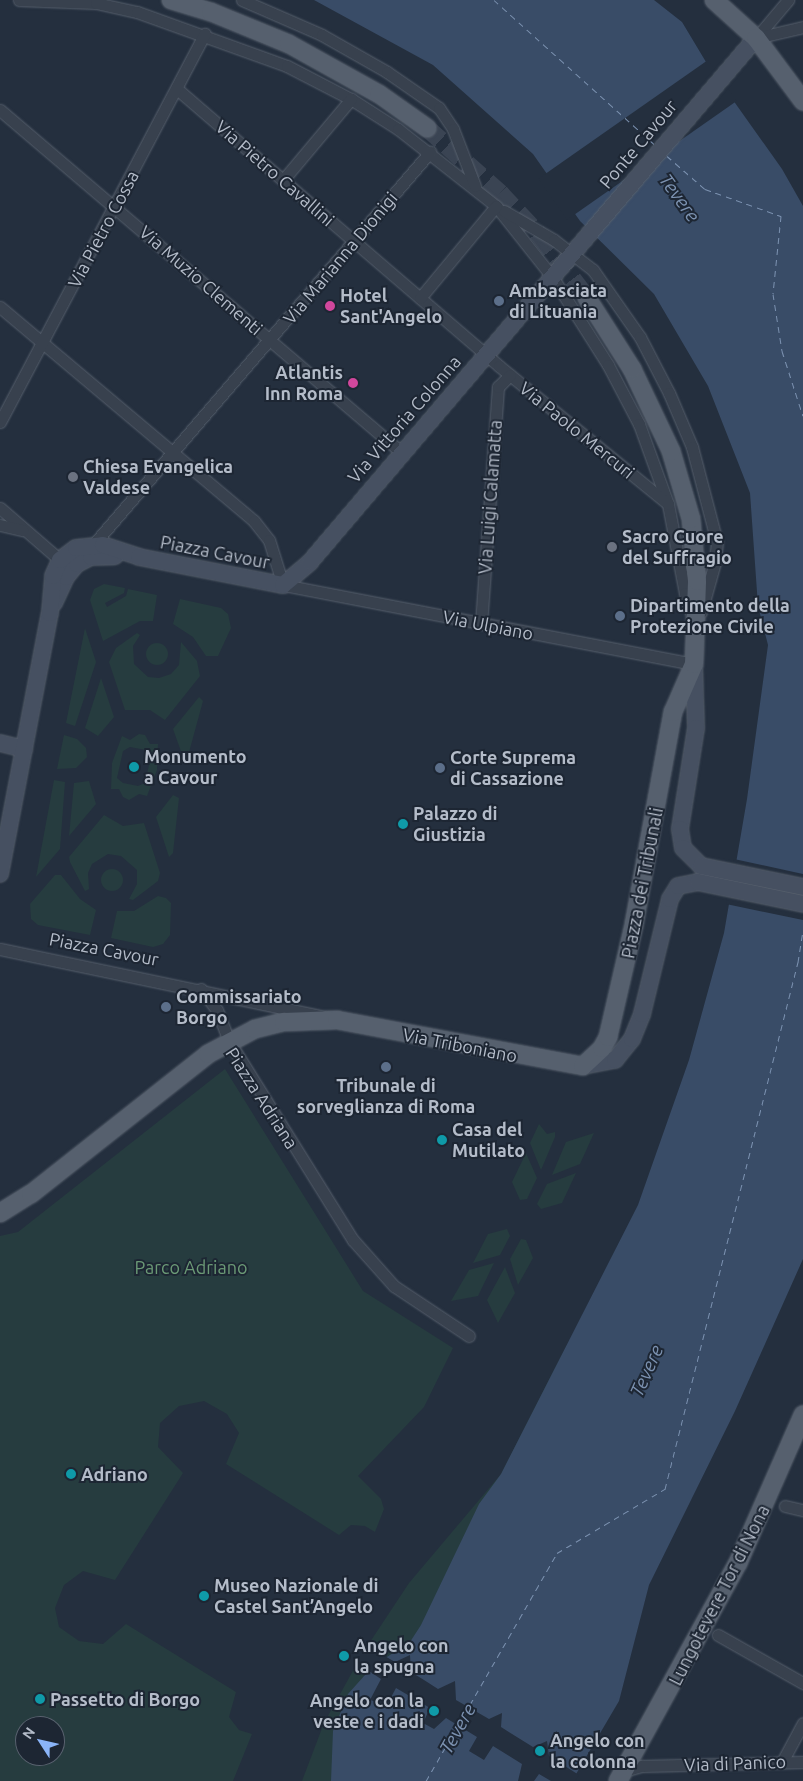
<!DOCTYPE html>
<html>
<head>
<meta charset="utf-8">
<style>
  body { margin:0 }
  #map { position:relative; width:803px; height:1781px; overflow:hidden; background:#242f3e; font-family:Ubuntu,sans-serif }
  div>[style] { position:absolute }
  [style*='--x'] { left:calc(var(--x)*1px); top:calc(var(--y)*1px); width:calc(var(--w)*1px); rotate:calc(var(--a)*1deg) }
  .green>* { inset:0; background:#263c3f }
  .round { border-radius:50% }
  .water>* { inset:0; background:#394c67 }
  .pier>* { inset:0; background:#242f3e; transform-origin:0 0 }
  .ferry>* { height:1px; margin-top:-0.5px; transform-origin:0; background:repeating-linear-gradient(90deg,#7c92b1 0 6px,transparent 0 11px) }
  .primary-tunnel>* { height:18px; margin-top:-9px; transform-origin:0; background:repeating-linear-gradient(90deg,#3a4453 0 18px,transparent 0 27px) }
  .roads { filter:drop-shadow(0 0 1px #565f6c) drop-shadow(0 0 1px #565f6c) }
  .street>* { height:11px; margin:-5.5px; padding:0 5.5px; transform-origin:5.5px; border-radius:5.5px; background:#38414e }
  .secondary>* { height:16px; margin:-8px; padding:0 8px; transform-origin:8px; border-radius:8px; background:#465061 }
  .primary>* { height:18px; margin:-9px; padding:0 9px; transform-origin:9px; border-radius:9px; background:#56606e }
  .dots>* { width:14px; height:14px; translate:-50% -50%; box-sizing:border-box; border:2px solid #1d2633; border-radius:50% }
  span { translate:-50% -50%; white-space:nowrap; text-align:center; line-height:1.15; -webkit-text-stroke:4px #1d2633; paint-order:stroke }
  .street-label { font-size:18px; color:#b4bcc9 }
  .poi-label { font-size:18px; color:#b4bcc9; font-weight:700 }
  .left { translate:0 -50%; text-align:left }
  .right { translate:-100% -50%; text-align:right }
  .park-label { font-size:18px; color:#6b9a76 }
  .water-label { font-size:19px; color:#7c92b1; font-style:italic }
  .north { position:absolute; left:15px; top:1716px; width:50px; height:50px; box-sizing:border-box; background:#1d2633; border:1px solid #59626f; border-radius:50%; rotate:305deg; font-size:14px; font-weight:700; line-height:20px; text-align:center; color:#b4bcc9 }
  .north::after { content:''; display:block; margin:auto; width:18px; height:22px; background:#8ab4f8; clip-path:polygon(50% 0,100% 100%,50% 72%,0 100%) }
</style>
</head>
<body>
<div id="map">
  <div class="green">
    <i style="clip-path:polygon(104px 584px,125px 588px,124px 593px,105px 603px,107px 607px,126px 596px,128px 589px,157px 595px,153px 621px,140px 621px,103px 641px,90px 600px,94px 589px)"></i>
    <i style="clip-path:polygon(180px 599px,221px 608px,228px 614px,231px 628px,218px 656px,206px 656px,193px 637px,173px 624px)"></i>
    <i style="clip-path:polygon(85px 628px,96px 662px,75px 726px,66px 723px)"></i>
    <i style="clip-path:polygon(137px 633px,140px 635px,133px 646px,134px 664px,148px 677px,159px 678px,171px 674px,179px 665px,181px 642px,197px 661px,200px 676px,165px 720px,150px 710px,125px 710px,109px 662px,116px 648px)"></i>
    <i class="round" style="left:146px;top:643px;width:22px;height:22px"></i>
    <i style="clip-path:polygon(101px 678px,114px 717px,98px 736px,85px 728px)"></i>
    <i style="clip-path:polygon(199px 697px,203px 701px,188px 756px,183px 757px,173px 729px)"></i>
    <i style="clip-path:polygon(evenodd,139px 734px,145px 735px,150px 744px,158px 744px,157px 770px,147px 796px,139px 794px,129px 800px,123px 797px,119px 789px,111px 789px,112px 763px,122px 736px,130px 740px,139px 734px,130px 747px,146px 750px,151px 756px,145px 783px,138px 786px,123px 783px,117px 778px,123px 751px,130px 747px)"></i>
    <i style="clip-path:polygon(64px 735px,77px 739px,86px 748px,87px 757px,76px 768px,57px 769px)"></i>
    <i style="clip-path:polygon(54px 780px,65px 782px,60px 849px,36px 877px)"></i>
    <i style="clip-path:polygon(89px 781px,96px 804px,69px 836px,74px 783px)"></i>
    <i style="clip-path:polygon(173px 795px,179px 798px,173px 853px,169px 857px,156px 817px)"></i>
    <i style="clip-path:polygon(104px 815px,123px 826px,144px 823px,160px 873px,158px 881px,133px 900px,129px 899px,137px 884px,137px 870px,121px 856px,108px 854px,92px 864px,88px 873px,89px 889px,85px 891px,70px 862px,69px 857px)"></i>
    <i class="round" style="left:101px;top:869px;width:22px;height:22px"></i>
    <i style="clip-path:polygon(55px 875px,61px 875px,80px 899px,96px 910px,90px 935px,38px 925px,31px 919px,30px 904px)"></i>
    <i style="clip-path:polygon(158px 896px,166px 898px,171px 903px,170px 935px,163px 944px,153px 947px,111px 938px,117px 911px,134px 911px)"></i>
    <i style="clip-path:polygon(evenodd,225px 1069px,363px 1291px,453px 1348px,424px 1407px,358px 1476px,381px 1499px,384px 1509px,375px 1532px,365px 1526px,351px 1525px,339px 1535px,226px 1464px,239px 1433px,227px 1414px,204px 1401px,179px 1406px,160px 1423px,158px 1447px,183px 1473px,115px 1580px,83px 1571px,64px 1585px,55px 1608px,59px 1627px,79px 1641px,103px 1644px,126px 1624px,236px 1692px,229px 1717px,239px 1730px,252px 1734px,233px 1781px,0 1781px,0 1236px,18px 1232px,225px 1069px,25px 1726px,55px 1726px,55px 1756px,25px 1756px,25px 1726px)"></i>
    <i style="clip-path:polygon(539px 1124px,547px 1134px,555px 1132px,555px 1137px,541px 1170px,530px 1143px)"></i>
    <i style="clip-path:polygon(594px 1133px,580px 1164px,552px 1175px,566px 1142px)"></i>
    <i style="clip-path:polygon(526px 1153px,537px 1178px,527px 1199px,520px 1200px,512px 1182px)"></i>
    <i style="clip-path:polygon(576px 1173px,562px 1203px,541px 1209px,537px 1204px,547px 1184px)"></i>
    <i style="clip-path:polygon(507px 1229px,510px 1236px,500px 1255px,473px 1263px,488px 1234px)"></i>
    <i style="clip-path:polygon(521px 1239px,526px 1240px,533px 1258px,518px 1285px,510px 1259px)"></i>
    <i style="clip-path:polygon(494px 1263px,478px 1296px,451px 1301px,469px 1270px)"></i>
    <i style="clip-path:polygon(505px 1267px,515px 1293px,498px 1323px,487px 1300px)"></i>
    <i style="clip-path:polygon(569px 1340px,435px 1610px,395px 1662px,368px 1645px,409px 1583px,501px 1474px)"></i>
    <i style="clip-path:polygon(355px 1667px,369px 1680px,349px 1781px,302px 1781px,324px 1723px)"></i>
  </div>
  <div class="water">
    <i style="clip-path:polygon(314px 0,654px 0,682px 22px,706px 62px,782px 169px,803px 206px,803px 1259px,735px 1411px,649px 1585px,619px 1701px,572px 1781px,331px 1781px,333px 1731px,348px 1694px,373px 1666px,410px 1642px,421px 1625px,479px 1504px,501px 1474px,638px 1205px,689px 1060px,724px 933px,747px 799px,768px 645px,758px 606px,750px 493px,708px 386px,654px 294px,580px 221px,533px 154px,433px 65px)"></i>
  </div>
  <div class="pier">
    <i style="left:708px;top:60px;width:50px;height:207px;rotate:55deg"></i>
    <i style="clip-path:polygon(734px 859px,803px 874px,803px 920px,726px 904px)"></i>
    <i style="clip-path:polygon(383px 1655px,395px 1662px,410px 1655px,411px 1672px,424px 1680px,438px 1689px,455px 1681px,456px 1700px,489px 1719px,502px 1713px,501px 1727px,533px 1747px,547px 1741px,549px 1756px,579px 1775px,575px 1781px,551px 1781px,539px 1774px,534px 1781px,518px 1781px,522px 1764px,493px 1746px,484px 1760px,469px 1751px,477px 1737px,446px 1718px,434px 1729px,423px 1723px,430px 1708px,396px 1688px,387px 1705px,370px 1700px,381px 1679px,366px 1669px)"></i>
  </div>
  <div class="ferry">
    <i style="--x:494;--y:0;--w:217;--a:42"></i>
    <i style="--x:667;--y:156;--w:50;--a:41"></i>
    <i style="--x:705;--y:189;--w:81;--a:19.6"></i>
    <i style="--x:781;--y:216;--w:78;--a:95.9"></i>
    <i style="--x:773;--y:294;--w:58;--a:81"></i>
    <i style="--x:782;--y:351;--w:68;--a:72.1"></i>
    <i style="--x:426;--y:1781;--w:263;--a:-60.1"></i>
    <i style="--x:557;--y:1553;--w:126;--a:-30.7"></i>
    <i style="--x:665;--y:1489;--w:544;--a:-75.84"></i>
    <i style="--x:798;--y:962;--w:31;--a:-81"></i>
  </div>
  <div class="primary-tunnel">
    <i style="--x:427;--y:128;--w:98;--a:41.7"></i>
    <i style="--x:500;--y:193;--w:59;--a:47.1"></i>
    <i style="--x:540;--y:236;--w:78;--a:52.8"></i>
  </div>
  <div class="roads">
    <div class="street">
      <i style="--x:19;--y:0;--w:77;--a:2.2"></i>
      <i style="--x:96;--y:3;--w:42;--a:12.4"></i>
      <i style="--x:137;--y:12;--w:159;--a:19.8"></i>
      <i style="--x:287;--y:66;--w:72;--a:27.3"></i>
      <i style="--x:351;--y:99;--w:56;--a:32.6"></i>
      <i style="--x:398;--y:129;--w:125;--a:38.2"></i>
      <i style="--x:496;--y:206;--w:92;--a:51.6"></i>
      <i style="--x:553;--y:278;--w:103;--a:57.7"></i>
      <i style="--x:608;--y:365;--w:67;--a:62.3"></i>
      <i style="--x:639;--y:424;--w:85;--a:70.1"></i>
      <i style="--x:668;--y:504;--w:91;--a:79.2"></i>
      <i style="--x:685;--y:593;--w:24;--a:73"></i>
      <i style="--x:242;--y:0;--w:87;--a:23.6"></i>
      <i style="--x:322;--y:35;--w:75;--a:29.6"></i>
      <i style="--x:387;--y:72;--w:63;--a:34.7"></i>
      <i style="--x:439;--y:108;--w:25;--a:56"></i>
      <i style="--x:453;--y:129;--w:61;--a:68.9"></i>
      <i style="--x:756;--y:38;--w:50;--a:-49.9"></i>
      <i style="--x:756;--y:38;--w:48;--a:-13.2"></i>
      <i style="--x:177;--y:89;--w:425;--a:40.7"></i>
      <i style="--x:499;--y:366;--w:218;--a:39.2"></i>
      <i style="--x:0;--y:110;--w:527;--a:40.46"></i>
      <i style="--x:283;--y:180;--w:106;--a:-50"></i>
      <i style="--x:504;--y:211;--w:58;--a:30.1"></i>
      <i style="--x:554;--y:240;--w:49;--a:37.6"></i>
      <i style="--x:593;--y:270;--w:82;--a:55"></i>
      <i style="--x:640;--y:337;--w:63;--a:62.6"></i>
      <i style="--x:669;--y:393;--w:59;--a:66.9"></i>
      <i style="--x:692;--y:447;--w:98;--a:75.3"></i>
      <i style="--x:717;--y:542;--w:20;--a:96"></i>
      <i style="--x:715;--y:562;--w:52;--a:105.6"></i>
      <i style="--x:420;--y:298;--w:119;--a:-50.4"></i>
      <i style="--x:0;--y:307;--w:332;--a:40.1"></i>
      <i style="--x:254;--y:521;--w:24;--a:52"></i>
      <i style="--x:269;--y:540;--w:47;--a:72.7"></i>
      <i style="--x:283;--y:585;--w:419;--a:10.9"></i>
      <i style="--x:0;--y:422;--w:439;--a:-62.2"></i>
      <i style="--x:0;--y:508;--w:79;--a:40.9"></i>
      <i style="--x:0;--y:525;--w:23;--a:13"></i>
      <i style="--x:93;--y:545;--w:518;--a:-49.39"></i>
      <i style="--x:481;--y:624;--w:238;--a:-85.9"></i>
      <i style="--x:498;--y:387;--w:17;--a:-45"></i>
      <i style="--x:0;--y:949;--w:328;--a:11.8"></i>
      <i style="--x:201;--y:989;--w:26;--a:53"></i>
      <i style="--x:217;--y:1010;--w:33;--a:69"></i>
      <i style="--x:229;--y:1041;--w:234;--a:58.1"></i>
      <i style="--x:353;--y:1240;--w:62;--a:48.3"></i>
      <i style="--x:394;--y:1286;--w:90;--a:33.7"></i>
      <i style="--x:785;--y:1506;--w:18;--a:13"></i>
      <i style="--x:718;--y:1635;--w:98;--a:29.5"></i>
      <i style="--x:782;--y:1762;--w:44;--a:-61.7"></i>
      <i style="--x:624;--y:1771;--w:19;--a:-16"></i>
      <i style="--x:642;--y:1766;--w:161;--a:-1.4"></i>
    </div>
    <div class="secondary">
      <i style="--x:54;--y:603;--w:29;--a:-65"></i>
      <i style="--x:66;--y:577;--w:17;--a:-50"></i>
      <i style="--x:77;--y:564;--w:16;--a:-27"></i>
      <i style="--x:91;--y:557;--w:24;--a:-2"></i>
      <i style="--x:694;--y:664;--w:64;--a:88.2"></i>
      <i style="--x:696;--y:728;--w:102;--a:99"></i>
      <i style="--x:680;--y:829;--w:19;--a:81"></i>
      <i style="--x:683;--y:848;--w:25;--a:45"></i>
      <i style="--x:701;--y:866;--w:104;--a:11.6"></i>
      <i style="--x:0;--y:743;--w:25;--a:14"></i>
      <i style="--x:0;--y:874;--w:266;--a:-79.2"></i>
      <i style="--x:50;--y:613;--w:37;--a:-85"></i>
      <i style="--x:53;--y:576;--w:17;--a:-66"></i>
      <i style="--x:60;--y:560;--w:20;--a:-37"></i>
      <i style="--x:76;--y:548;--w:27;--a:-6"></i>
      <i style="--x:103;--y:545;--w:38;--a:18"></i>
      <i style="--x:139;--y:557;--w:147;--a:11"></i>
      <i style="--x:283;--y:585;--w:35;--a:-40"></i>
      <i style="--x:310;--y:562;--w:688;--a:-49.6"></i>
      <i style="--x:583;--y:1066;--w:33;--a:-11"></i>
      <i style="--x:615;--y:1060;--w:27;--a:-51"></i>
      <i style="--x:632;--y:1039;--w:27;--a:-68"></i>
      <i style="--x:642;--y:1014;--w:118;--a:-76.3"></i>
      <i style="--x:670;--y:899;--w:15;--a:-58"></i>
      <i style="--x:678;--y:886;--w:20;--a:-11"></i>
      <i style="--x:698;--y:882;--w:107;--a:11.8"></i>
    </div>
    <div class="primary">
      <i style="--x:171;--y:0;--w:42;--a:16.7"></i>
      <i style="--x:211;--y:12;--w:84;--a:22.3"></i>
      <i style="--x:289;--y:44;--w:103;--a:29.1"></i>
      <i style="--x:379;--y:94;--w:59;--a:35.3"></i>
      <i style="--x:714;--y:0;--w:57;--a:42.1"></i>
      <i style="--x:756;--y:38;--w:79;--a:53.3"></i>
      <i style="--x:0;--y:1213;--w:36;--a:-32"></i>
      <i style="--x:31;--y:1194;--w:226;--a:-38.3"></i>
      <i style="--x:208;--y:1054;--w:53;--a:-28"></i>
      <i style="--x:255;--y:1029;--w:30;--a:-14"></i>
      <i style="--x:284;--y:1022;--w:53;--a:-2.2"></i>
      <i style="--x:337;--y:1020;--w:250;--a:10.6"></i>
      <i style="--x:583;--y:1066;--w:26;--a:-43"></i>
      <i style="--x:602;--y:1048;--w:13;--a:-61"></i>
      <i style="--x:608;--y:1037;--w:116;--a:-77"></i>
      <i style="--x:634;--y:924;--w:216;--a:-79.6"></i>
      <i style="--x:673;--y:712;--w:52;--a:-66.4"></i>
      <i style="--x:694;--y:664;--w:83;--a:-87.9"></i>
      <i style="--x:697;--y:581;--w:62;--a:-95.5"></i>
      <i style="--x:691;--y:519;--w:71;--a:-106.4"></i>
      <i style="--x:671;--y:451;--w:91;--a:-115.4"></i>
      <i style="--x:632;--y:369;--w:84;--a:-122.4"></i>
      <i style="--x:618;--y:1781;--w:249;--a:-61.2"></i>
      <i style="--x:738;--y:1563;--w:162;--a:-66.3"></i>
    </div>
  </div>
  <div class="dots">
    <i style="left:499px;top:301px;background:#5c6f8a"></i>
    <i style="left:330px;top:306px;background:#d1479c"></i>
    <i style="left:353px;top:383px;background:#d1479c"></i>
    <i style="left:73px;top:477px;background:#6b7280"></i>
    <i style="left:612px;top:547px;background:#6b7280"></i>
    <i style="left:620px;top:616px;background:#5c6f8a"></i>
    <i style="left:134px;top:767px;background:#0f9aa8"></i>
    <i style="left:440px;top:768px;background:#5c6f8a"></i>
    <i style="left:403px;top:824px;background:#0f9aa8"></i>
    <i style="left:166px;top:1007px;background:#5c6f8a"></i>
    <i style="left:386px;top:1067px;background:#5c6f8a"></i>
    <i style="left:442px;top:1140px;background:#0f9aa8"></i>
    <i style="left:71px;top:1474px;background:#0f9aa8"></i>
    <i style="left:204px;top:1596px;background:#0f9aa8"></i>
    <i style="left:344px;top:1656px;background:#0f9aa8"></i>
    <i style="left:40px;top:1699px;background:#0f9aa8"></i>
    <i style="left:434px;top:1711px;background:#0f9aa8"></i>
    <i style="left:540px;top:1751px;background:#0f9aa8"></i>
  </div>
  <div class="street-label">
    <span style="left:638px;top:144px;rotate:-50deg">Ponte Cavour</span>
    <span style="left:275px;top:173px;rotate:41deg">Via Pietro Cavallini</span>
    <span style="left:103px;top:229px;rotate:-62deg">Via Pietro Cossa</span>
    <span style="left:340px;top:258px;rotate:-50deg">Via Marianna Dionigi</span>
    <span style="left:201px;top:280px;rotate:41deg">Via Muzio Clementi</span>
    <span style="left:404px;top:419px;rotate:-49deg">Via Vittoria Colonna</span>
    <span style="left:577px;top:430px;rotate:39deg">Via Paolo Mercuri</span>
    <span style="left:490px;top:497px;rotate:-86deg">Via Luigi Calamatta</span>
    <span style="left:215px;top:552px;rotate:11deg">Piazza Cavour</span>
    <span style="left:488px;top:625px;rotate:11deg">Via Ulpiano</span>
    <span style="left:642px;top:883px;rotate:-79deg">Piazza dei Tribunali</span>
    <span style="left:104px;top:949px;rotate:11deg">Piazza Cavour</span>
    <span style="left:460px;top:1045px;rotate:11deg">Via Triboniano</span>
    <span style="left:262px;top:1098px;rotate:57deg">Piazza Adriana</span>
    <span style="left:719px;top:1595px;rotate:-63deg">Lungotevere Tor di Nona</span>
    <span style="left:735px;top:1763px;rotate:-2deg">Via di Panico</span>
  </div>
  <div class="poi-label">
    <span class="left" style="left:509px;top:301px">Ambasciata<br>di Lituania</span>
    <span class="left" style="left:340px;top:306px">Hotel<br>Sant'Angelo</span>
    <span class="right" style="left:343px;top:383px">Atlantis<br>Inn Roma</span>
    <span class="left" style="left:83px;top:477px">Chiesa Evangelica<br>Valdese</span>
    <span class="left" style="left:622px;top:547px">Sacro Cuore<br>del Suffragio</span>
    <span class="left" style="left:630px;top:616px">Dipartimento della<br>Protezione Civile</span>
    <span class="left" style="left:144px;top:767px">Monumento<br>a Cavour</span>
    <span class="left" style="left:450px;top:768px">Corte Suprema<br>di Cassazione</span>
    <span class="left" style="left:413px;top:824px">Palazzo di<br>Giustizia</span>
    <span class="left" style="left:176px;top:1007px">Commissariato<br>Borgo</span>
    <span style="left:386px;top:1096px">Tribunale di<br>sorveglianza di Roma</span>
    <span class="left" style="left:452px;top:1140px">Casa del<br>Mutilato</span>
    <span class="left" style="left:81px;top:1474px">Adriano</span>
    <span class="left" style="left:214px;top:1596px">Museo Nazionale di<br>Castel Sant’Angelo</span>
    <span class="left" style="left:354px;top:1656px">Angelo con<br>la spugna</span>
    <span class="left" style="left:50px;top:1699px">Passetto di Borgo</span>
    <span class="right" style="left:424px;top:1711px">Angelo con la<br>veste e i dadi</span>
    <span class="left" style="left:550px;top:1751px">Angelo con<br>la colonna</span>
  </div>
  <div class="park-label">
    <span style="left:191px;top:1267px">Parco Adriano</span>
  </div>
  <div class="water-label">
    <span style="left:679px;top:198px;rotate:54deg">Tevere</span>
    <span style="left:647px;top:1371px;rotate:-66deg">Tevere</span>
    <span style="left:458px;top:1729px;rotate:-61deg">Tevere</span>
  </div>
  <div class="north">N</div>
</div>
</body>
</html>
